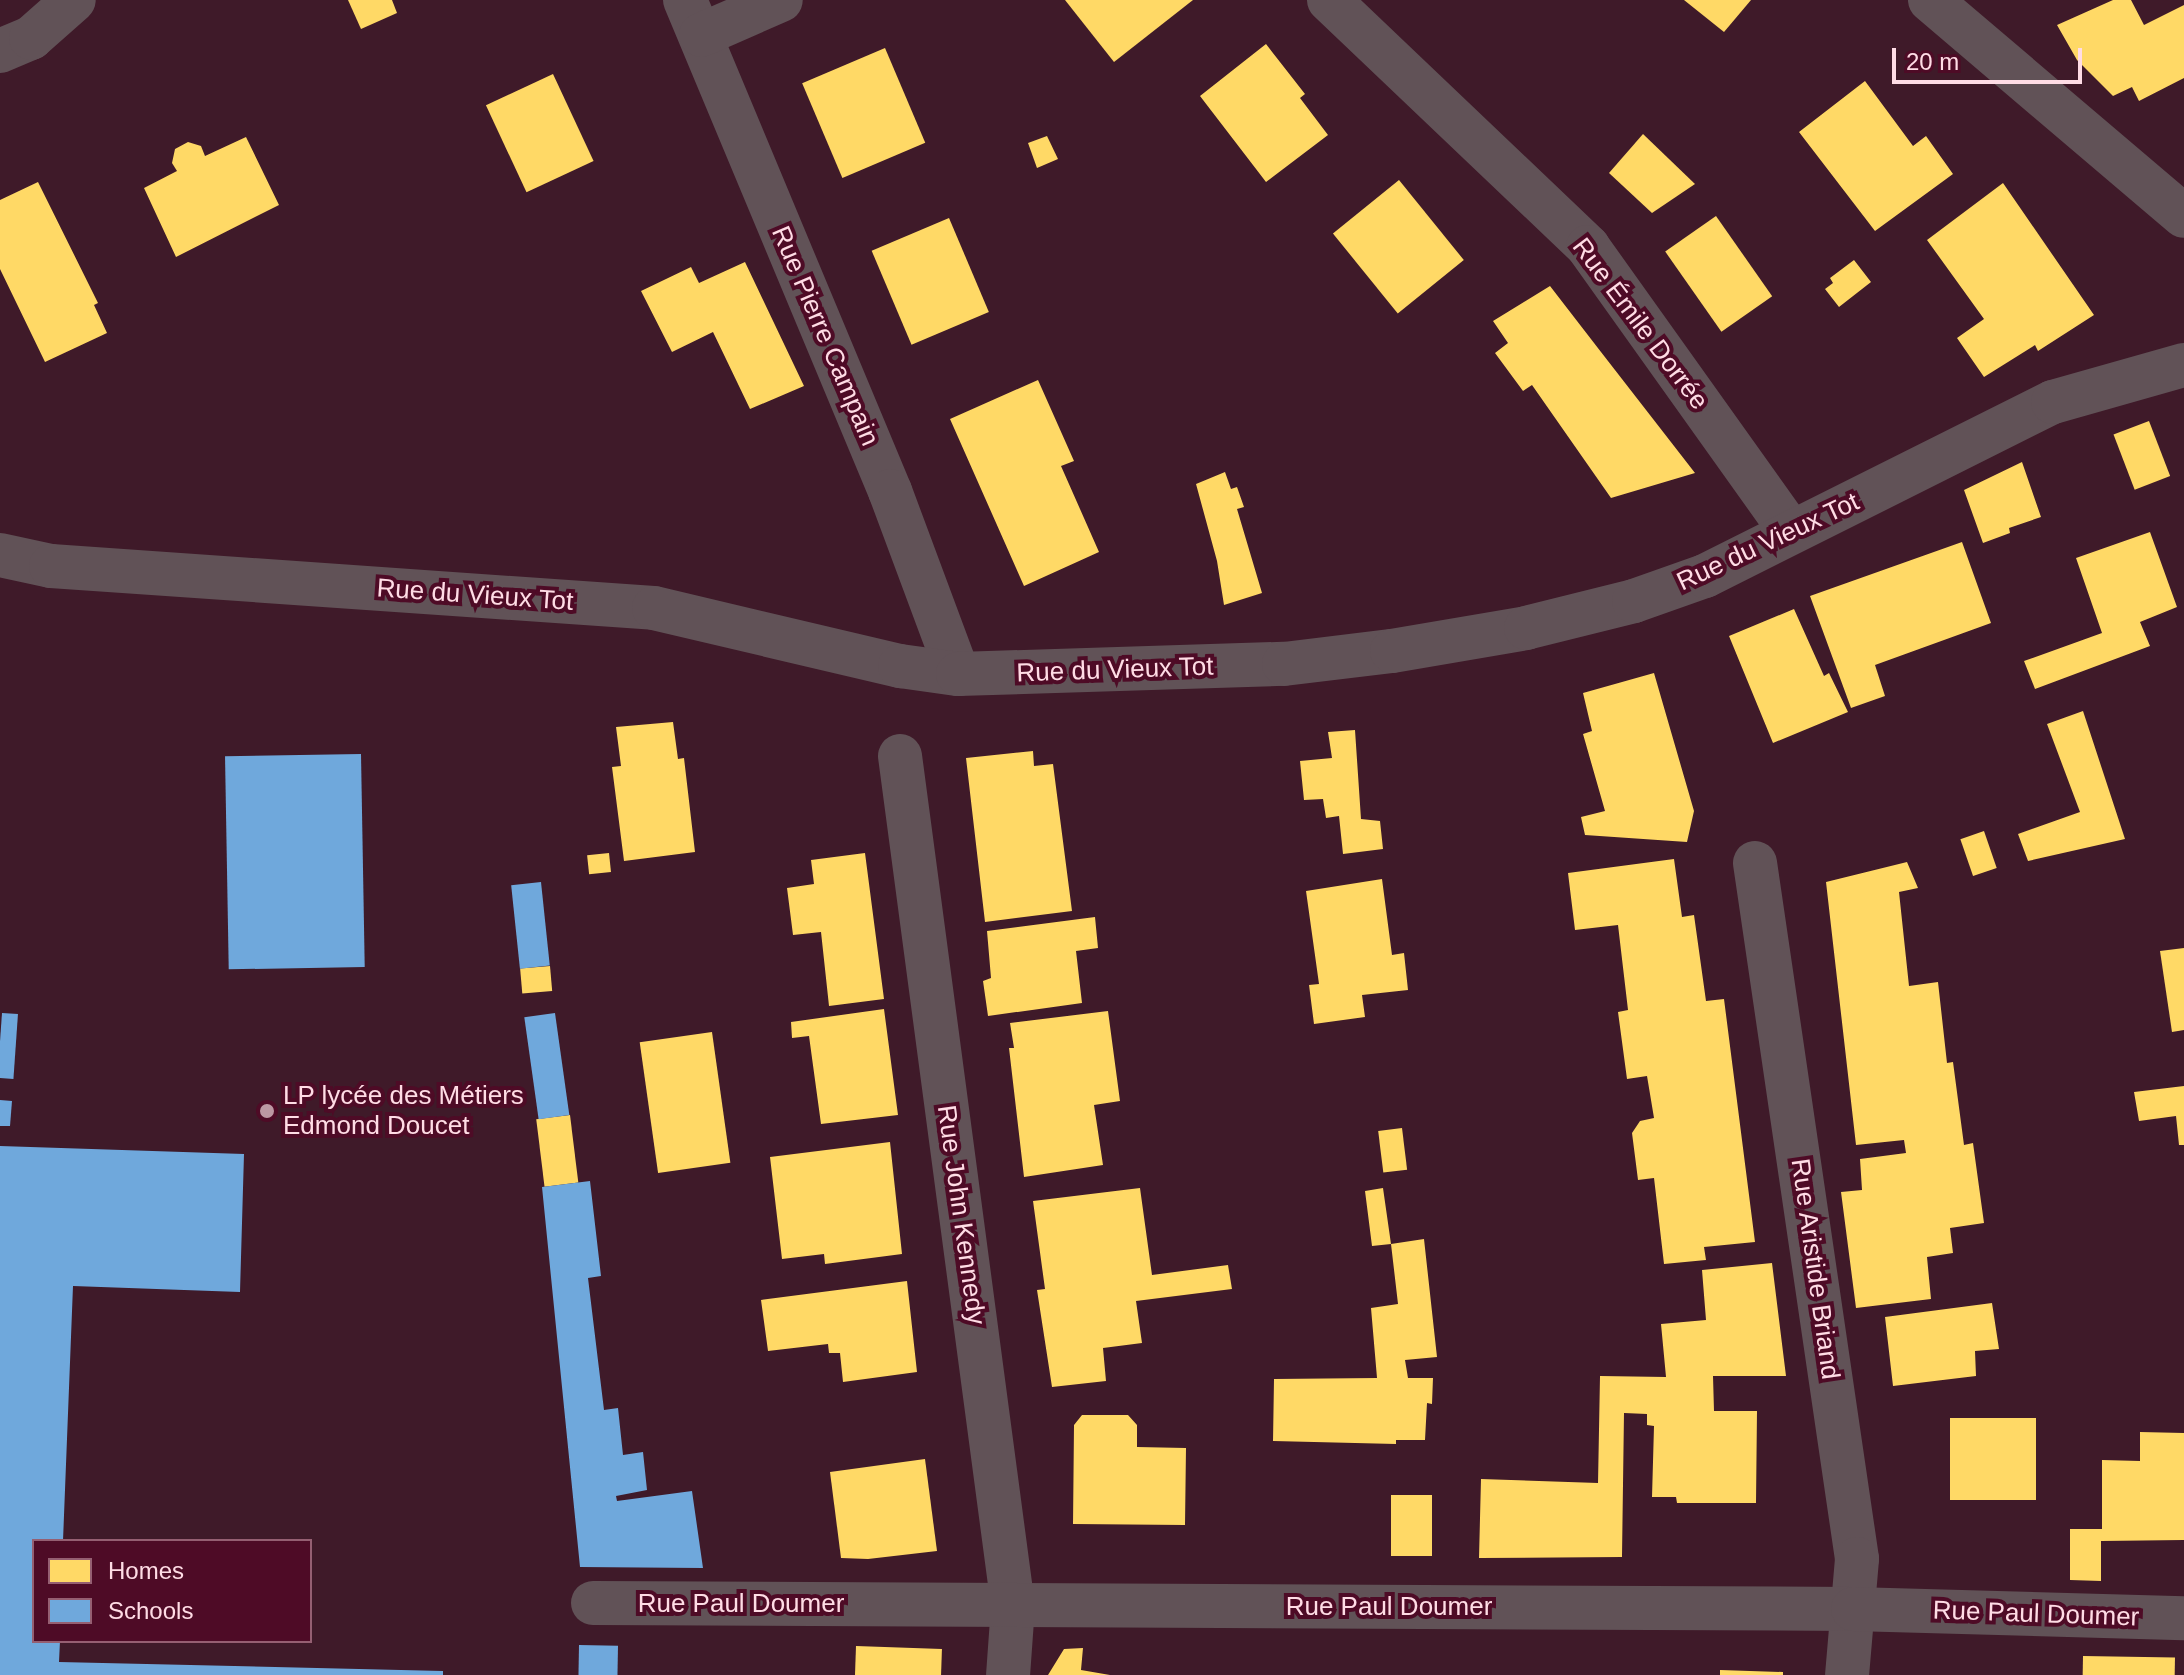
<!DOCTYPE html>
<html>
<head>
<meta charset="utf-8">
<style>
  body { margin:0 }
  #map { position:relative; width:2184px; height:1675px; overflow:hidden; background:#3f1a29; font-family:Helvetica,sans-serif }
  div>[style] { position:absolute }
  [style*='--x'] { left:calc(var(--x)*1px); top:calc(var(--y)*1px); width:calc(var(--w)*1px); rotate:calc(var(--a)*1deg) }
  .homes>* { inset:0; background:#ffd966; transform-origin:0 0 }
  .schools>* { inset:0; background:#6fa8dc; transform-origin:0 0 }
  .minor>* { height:44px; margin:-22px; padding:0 22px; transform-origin:22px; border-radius:22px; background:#615257 }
  .dots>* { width:22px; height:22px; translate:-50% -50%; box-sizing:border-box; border:4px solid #4e0b26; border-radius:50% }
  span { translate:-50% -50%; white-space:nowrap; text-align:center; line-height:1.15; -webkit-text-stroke:8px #4e0b26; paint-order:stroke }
  .street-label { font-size:26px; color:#ffdce5 }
  .poi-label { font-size:26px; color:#ffdce5 }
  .left { translate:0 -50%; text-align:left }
  .legend { position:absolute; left:32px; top:1539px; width:280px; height:104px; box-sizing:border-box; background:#4e0b26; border:2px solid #955f72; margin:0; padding:10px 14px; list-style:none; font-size:24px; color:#ffdce5 }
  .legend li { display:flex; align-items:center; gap:16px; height:40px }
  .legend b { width:40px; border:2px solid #955f72 }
  .scale { position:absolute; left:1892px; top:48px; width:190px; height:36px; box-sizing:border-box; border:4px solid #ffdce5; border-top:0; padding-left:10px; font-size:24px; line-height:28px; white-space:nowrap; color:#ffdce5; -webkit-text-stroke:6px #4e0b26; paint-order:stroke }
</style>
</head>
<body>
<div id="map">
  <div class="homes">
    <i style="clip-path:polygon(348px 0,392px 0,397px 13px,361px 29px)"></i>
    <i style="clip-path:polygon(1065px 0,1193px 0,1114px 62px)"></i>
    <i style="clip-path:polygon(1684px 0,1751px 0,1724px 32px)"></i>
    <i style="clip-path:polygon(2113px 0,2131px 0,2144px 25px,2184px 5px,2184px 78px,2139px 101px,2132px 87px,2113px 96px,2077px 60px,2057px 25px)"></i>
    <i style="clip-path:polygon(1266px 44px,1305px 94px,1300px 98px,1328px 135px,1266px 182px,1200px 96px)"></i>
    <i style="left:885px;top:48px;width:103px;height:90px;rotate:67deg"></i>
    <i style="left:553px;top:74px;width:96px;height:74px;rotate:65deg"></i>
    <i style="clip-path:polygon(1865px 81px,1913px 146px,1926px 136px,1953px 174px,1875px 231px,1799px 132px)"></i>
    <i style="clip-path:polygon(1643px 134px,1695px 184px,1652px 213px,1609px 173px)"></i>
    <i style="clip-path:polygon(1047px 136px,1058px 159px,1037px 168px,1028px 143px)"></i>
    <i style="clip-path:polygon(246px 137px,279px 205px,176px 257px,144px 188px,177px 171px,172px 163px,175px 149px,188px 142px,201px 146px,205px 156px)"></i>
    <i style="left:1399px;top:180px;width:103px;height:85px;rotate:51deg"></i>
    <i style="clip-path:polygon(38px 182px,98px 303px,94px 305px,107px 333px,45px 362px,0 269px,0 200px)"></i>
    <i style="clip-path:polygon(2003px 183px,2094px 315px,2038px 351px,2035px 345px,1984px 377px,1957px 338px,1984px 319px,1927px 240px)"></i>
    <i style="left:1716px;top:216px;width:98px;height:62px;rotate:55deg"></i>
    <i style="left:949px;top:218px;width:102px;height:84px;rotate:67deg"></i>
    <i style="clip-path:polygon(1854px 260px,1871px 282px,1839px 307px,1825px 289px,1833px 283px,1830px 278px)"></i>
    <i style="clip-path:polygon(745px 262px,804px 386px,750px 409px,713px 332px,672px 352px,641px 291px,691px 267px,699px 283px)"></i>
    <i style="clip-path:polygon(1550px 286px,1601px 352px,1695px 473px,1611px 498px,1532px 385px,1523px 391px,1495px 353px,1508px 343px,1493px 321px)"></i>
    <i style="clip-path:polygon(1038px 380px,1074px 461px,1061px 466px,1099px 552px,1024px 586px,950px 419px)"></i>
    <i style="left:2149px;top:421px;width:59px;height:38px;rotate:69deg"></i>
    <i style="clip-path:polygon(2022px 462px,2041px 517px,2009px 528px,2010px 533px,1983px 543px,1964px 490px)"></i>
    <i style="clip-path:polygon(1225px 472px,1231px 489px,1237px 487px,1244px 507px,1237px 509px,1262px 593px,1224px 605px,1217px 561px,1196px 484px)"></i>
    <i style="clip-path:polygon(2150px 532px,2177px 607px,2140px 622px,2150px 646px,2035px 689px,2024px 661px,2102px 633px,2076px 558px)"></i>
    <i style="clip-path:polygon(1962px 542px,1991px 623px,1875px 665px,1885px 696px,1851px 708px,1810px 596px)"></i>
    <i style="clip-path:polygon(1794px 609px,1824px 676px,1829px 673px,1848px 712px,1773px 743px,1729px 636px)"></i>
    <i style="clip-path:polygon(1654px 673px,1694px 811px,1687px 842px,1585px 835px,1581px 817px,1605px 811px,1583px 734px,1592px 731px,1583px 693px)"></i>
    <i style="clip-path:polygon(2083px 711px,2125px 839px,2028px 861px,2018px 834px,2080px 812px,2047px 724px)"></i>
    <i style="clip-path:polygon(673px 722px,678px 759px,684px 758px,695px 852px,624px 861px,612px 767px,621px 766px,616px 727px)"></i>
    <i style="clip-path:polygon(1355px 730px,1361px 819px,1380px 821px,1383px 849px,1343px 854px,1339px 816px,1326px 818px,1323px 799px,1304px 800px,1300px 761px,1332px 758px,1328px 732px)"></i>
    <i style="clip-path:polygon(1033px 751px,1034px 766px,1053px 764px,1072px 911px,985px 922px,966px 758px)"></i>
    <i style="left:1984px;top:831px;width:39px;height:25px;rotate:71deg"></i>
    <i style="left:609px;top:853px;width:19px;height:22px;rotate:84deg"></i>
    <i style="clip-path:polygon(865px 853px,884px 999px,829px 1006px,821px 932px,793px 935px,787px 888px,814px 884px,811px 860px)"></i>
    <i style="clip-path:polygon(1674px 859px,1682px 917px,1694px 915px,1706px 1001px,1724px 999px,1755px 1242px,1704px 1247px,1706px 1260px,1664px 1264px,1654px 1178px,1638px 1180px,1632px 1133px,1640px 1121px,1654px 1118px,1647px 1076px,1627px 1079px,1618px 1012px,1628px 1010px,1618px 925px,1575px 930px,1568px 873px)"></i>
    <i style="clip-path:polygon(1907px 862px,1918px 888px,1899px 892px,1909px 986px,1938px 982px,1947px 1063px,1953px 1062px,1964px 1145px,1973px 1143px,1984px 1223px,1950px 1228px,1953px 1253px,1927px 1257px,1931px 1299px,1856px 1308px,1841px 1192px,1862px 1190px,1860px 1159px,1906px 1153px,1904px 1140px,1856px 1145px,1826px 882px)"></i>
    <i style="clip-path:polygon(1382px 879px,1392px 955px,1404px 953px,1408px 990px,1362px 995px,1365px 1017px,1314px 1024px,1309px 985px,1319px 984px,1306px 891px)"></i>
    <i style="clip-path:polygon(1095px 917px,1098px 948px,1076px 951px,1082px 1003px,988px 1016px,983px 981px,991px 978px,987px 931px)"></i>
    <i style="clip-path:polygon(2184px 948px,2184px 1030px,2172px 1032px,2160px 951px)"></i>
    <i style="left:550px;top:966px;width:25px;height:30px;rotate:85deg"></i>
    <i style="clip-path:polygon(884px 1009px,898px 1115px,821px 1124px,809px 1036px,792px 1038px,791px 1022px)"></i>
    <i style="clip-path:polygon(1108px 1011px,1120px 1101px,1094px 1105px,1103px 1165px,1024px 1177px,1009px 1048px,1014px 1048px,1010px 1023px)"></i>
    <i style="left:712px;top:1032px;width:132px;height:73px;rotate:82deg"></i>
    <i style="clip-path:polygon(2184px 1086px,2184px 1145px,2179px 1145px,2176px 1116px,2139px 1121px,2134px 1092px)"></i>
    <i style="left:570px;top:1115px;width:68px;height:34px;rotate:83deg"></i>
    <i style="left:1402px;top:1128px;width:42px;height:24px;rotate:83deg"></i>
    <i style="clip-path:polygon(890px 1142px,902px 1254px,825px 1264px,824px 1254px,782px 1259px,770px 1157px)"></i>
    <i style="clip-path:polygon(1140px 1188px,1152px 1275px,1228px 1265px,1232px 1289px,1136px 1301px,1142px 1343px,1103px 1348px,1106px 1381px,1052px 1387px,1037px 1290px,1045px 1289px,1033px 1201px)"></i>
    <i style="clip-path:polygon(1383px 1188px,1391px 1244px,1424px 1239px,1437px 1357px,1405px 1360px,1408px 1378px,1433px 1378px,1432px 1404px,1427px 1403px,1425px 1440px,1396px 1440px,1396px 1444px,1273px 1441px,1274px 1379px,1377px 1378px,1371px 1308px,1398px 1304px,1391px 1244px,1372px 1246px,1365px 1191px)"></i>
    <i style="clip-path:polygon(1772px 1263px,1786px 1376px,1713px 1376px,1714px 1411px,1757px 1411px,1756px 1503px,1677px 1503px,1676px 1497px,1652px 1497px,1654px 1426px,1647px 1425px,1647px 1414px,1624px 1413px,1622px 1557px,1479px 1558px,1481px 1479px,1598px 1483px,1600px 1376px,1666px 1377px,1661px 1324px,1706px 1320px,1702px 1270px)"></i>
    <i style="clip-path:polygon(907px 1281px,917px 1372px,843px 1382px,840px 1353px,829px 1353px,828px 1344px,768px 1351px,761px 1300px)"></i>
    <i style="clip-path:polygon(1992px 1303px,1999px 1349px,1975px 1351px,1976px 1376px,1893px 1386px,1885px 1317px)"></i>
    <i style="clip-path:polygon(1082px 1415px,1128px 1415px,1137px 1425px,1137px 1447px,1186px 1448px,1185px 1525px,1073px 1524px,1074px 1425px)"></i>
    <i style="left:2036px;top:1418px;width:82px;height:86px;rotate:90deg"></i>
    <i style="clip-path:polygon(2140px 1432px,2184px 1433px,2184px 1540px,2101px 1541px,2101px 1581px,2070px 1580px,2070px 1529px,2102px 1529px,2102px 1460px,2140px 1461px)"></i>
    <i style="clip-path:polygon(925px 1459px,937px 1551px,868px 1559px,841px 1558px,830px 1472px)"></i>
    <i style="left:1391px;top:1495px;width:41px;height:61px"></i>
    <i style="left:856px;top:1646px;width:86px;height:29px;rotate:2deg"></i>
    <i style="clip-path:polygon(1083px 1648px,1081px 1670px,1110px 1675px,1048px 1675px,1064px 1649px)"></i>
    <i style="left:2083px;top:1656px;width:92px;height:19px;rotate:1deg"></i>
    <i style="clip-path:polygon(1720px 1670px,1783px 1672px,1783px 1675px,1720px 1675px)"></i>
  </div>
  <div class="schools">
    <i style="left:361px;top:754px;width:213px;height:136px;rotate:89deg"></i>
    <i style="left:541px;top:882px;width:84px;height:30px;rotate:84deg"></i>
    <i style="left:2px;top:1013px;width:16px;height:65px;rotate:4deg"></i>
    <i style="left:555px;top:1013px;width:103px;height:31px;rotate:82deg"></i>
    <i style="clip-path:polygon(0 1100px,12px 1101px,10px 1126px,0 1126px)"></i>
    <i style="clip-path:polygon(0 1146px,244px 1154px,240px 1292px,73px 1286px,63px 1541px,34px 1541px,34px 1641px,60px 1641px,59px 1662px,443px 1671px,443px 1675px,0 1675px)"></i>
    <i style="clip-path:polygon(590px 1181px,601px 1276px,588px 1278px,604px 1410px,618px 1408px,623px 1455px,643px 1452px,647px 1490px,616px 1496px,617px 1501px,692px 1491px,703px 1568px,580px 1567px,542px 1187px)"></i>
    <i style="left:579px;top:1645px;width:39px;height:30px;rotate:1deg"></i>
  </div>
  <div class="minor">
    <i style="--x:685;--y:0;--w:532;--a:67.34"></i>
    <i style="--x:890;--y:491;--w:195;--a:69.6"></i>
    <i style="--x:1329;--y:0;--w:358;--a:43.6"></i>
    <i style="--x:1588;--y:247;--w:350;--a:54.5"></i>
    <i style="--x:1930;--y:0;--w:333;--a:40.4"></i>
    <i style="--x:701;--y:35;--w:87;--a:-23.6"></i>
    <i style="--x:0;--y:51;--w:34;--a:-23"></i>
    <i style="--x:31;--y:38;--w:57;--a:-41.5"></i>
    <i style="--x:0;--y:555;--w:52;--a:12.2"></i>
    <i style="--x:51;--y:566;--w:604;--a:3.98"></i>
    <i style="--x:654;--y:608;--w:253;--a:13.3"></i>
    <i style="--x:900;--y:666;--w:59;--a:7.9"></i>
    <i style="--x:958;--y:674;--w:326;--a:-1.8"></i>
    <i style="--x:1284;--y:664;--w:109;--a:-6.9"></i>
    <i style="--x:1392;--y:651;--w:136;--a:-9.7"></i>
    <i style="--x:1526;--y:628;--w:111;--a:-14"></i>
    <i style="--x:1634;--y:601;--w:75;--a:-19.4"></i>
    <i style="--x:1705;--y:576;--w:389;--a:-26.6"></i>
    <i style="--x:2053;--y:402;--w:136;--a:-15.8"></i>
    <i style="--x:900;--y:756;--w:857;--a:82.43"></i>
    <i style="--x:1013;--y:1606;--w:69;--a:94.1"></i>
    <i style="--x:1755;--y:863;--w:703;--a:81.66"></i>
    <i style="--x:1857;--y:1559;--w:116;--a:94.9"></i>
    <i style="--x:593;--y:1603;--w:1260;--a:0.27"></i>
    <i style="--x:1853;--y:1609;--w:331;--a:1.6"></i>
  </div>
  <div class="dots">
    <i style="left:267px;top:1111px;background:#bc98a3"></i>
  </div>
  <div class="street-label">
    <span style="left:1640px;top:324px;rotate:53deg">Rue Émile Dorrée</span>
    <span style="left:825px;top:336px;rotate:67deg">Rue Pierre Campain</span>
    <span style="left:1768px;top:542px;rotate:-25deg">Rue du Vieux Tot</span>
    <span style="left:475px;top:595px;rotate:4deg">Rue du Vieux Tot</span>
    <span style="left:1115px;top:670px;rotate:-2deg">Rue du Vieux Tot</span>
    <span style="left:961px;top:1215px;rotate:82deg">Rue John Kennedy</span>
    <span style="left:1815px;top:1269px;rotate:82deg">Rue Aristide Briand</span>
    <span style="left:741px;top:1604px">Rue Paul Doumer</span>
    <span style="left:1389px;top:1607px">Rue Paul Doumer</span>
    <span style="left:2036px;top:1614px;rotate:2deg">Rue Paul Doumer</span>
  </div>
  <div class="poi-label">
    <span class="left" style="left:283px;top:1111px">LP lycée des Métiers<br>Edmond Doucet</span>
  </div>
  <ul class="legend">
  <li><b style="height:22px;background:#ffd966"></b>Homes</li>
  <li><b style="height:22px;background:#6fa8dc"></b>Schools</li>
  </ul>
  <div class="scale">20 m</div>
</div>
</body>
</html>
